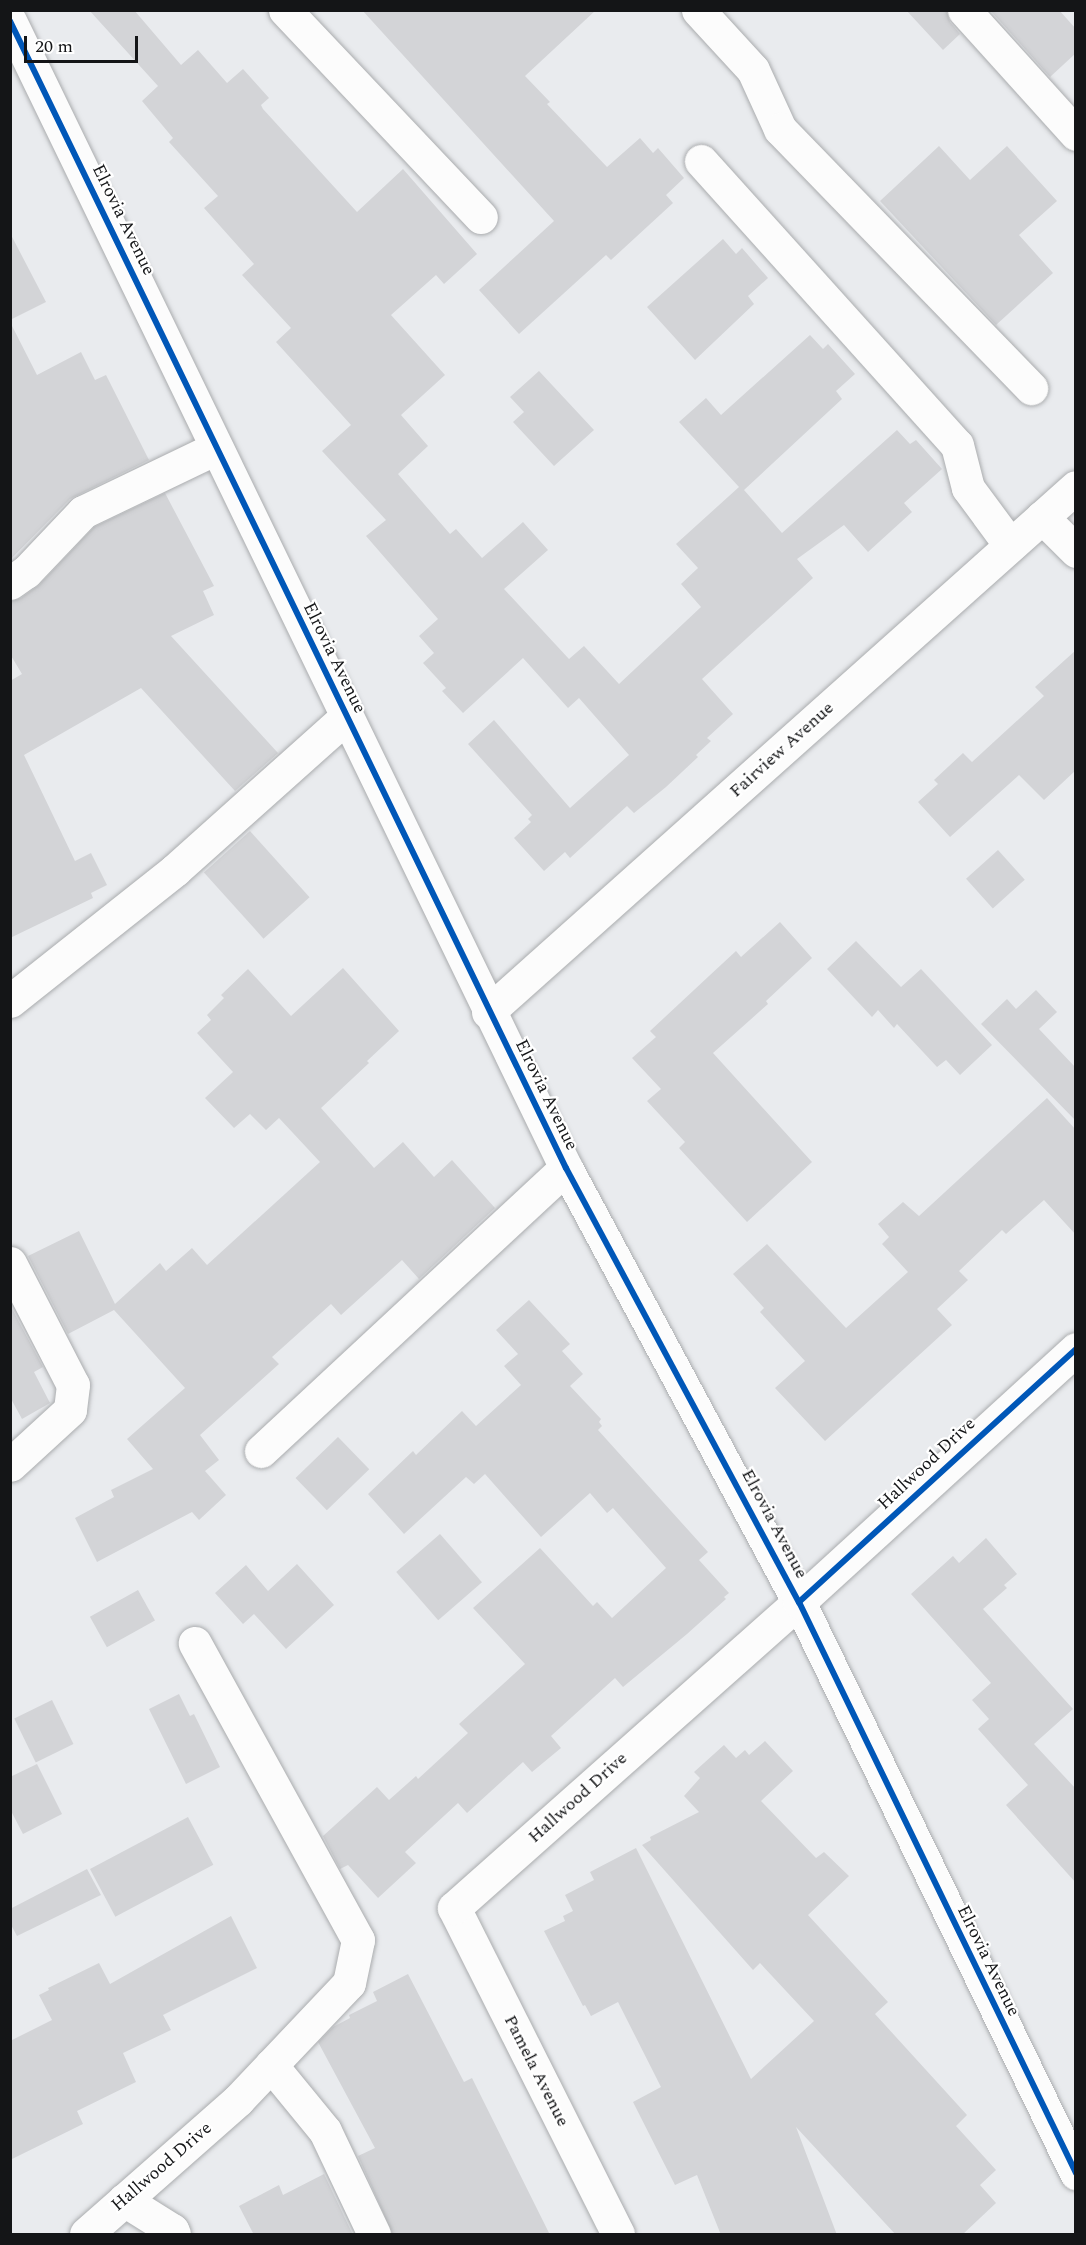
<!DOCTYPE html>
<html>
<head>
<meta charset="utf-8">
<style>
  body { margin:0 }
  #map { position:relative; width:1086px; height:2245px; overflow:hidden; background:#e9ebee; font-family:Spectral,serif }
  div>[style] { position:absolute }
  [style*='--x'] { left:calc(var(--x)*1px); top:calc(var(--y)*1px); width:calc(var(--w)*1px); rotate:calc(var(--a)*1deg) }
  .building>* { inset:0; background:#d3d4d7; transform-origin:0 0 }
  .roads { filter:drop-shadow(0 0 2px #aaacae) drop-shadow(0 0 2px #aaacae) }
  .minor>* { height:33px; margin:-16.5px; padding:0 16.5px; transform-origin:16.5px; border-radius:16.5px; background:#fcfcfc }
  .cycleway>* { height:6px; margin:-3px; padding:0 3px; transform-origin:3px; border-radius:3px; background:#0057b8 }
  span { translate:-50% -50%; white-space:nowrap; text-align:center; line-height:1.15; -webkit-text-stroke:4.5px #fff; paint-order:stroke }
  .street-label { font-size:18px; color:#141517 }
  .frame { position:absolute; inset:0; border:12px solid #141517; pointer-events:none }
  .scale { position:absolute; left:24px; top:36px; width:114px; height:27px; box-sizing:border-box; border:3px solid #141517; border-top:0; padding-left:8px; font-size:18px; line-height:21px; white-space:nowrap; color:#141517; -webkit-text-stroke:4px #fff; paint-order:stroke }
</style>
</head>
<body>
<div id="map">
  <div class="building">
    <i style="clip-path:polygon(89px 10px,134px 10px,181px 65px,198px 50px,227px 83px,243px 69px,269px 98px,261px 105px,263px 109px,357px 212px,403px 169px,477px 254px,444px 284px,436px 275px,391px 315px,445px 375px,401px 415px,428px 446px,398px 474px,450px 534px,456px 529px,482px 558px,523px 522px,548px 550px,504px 589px,569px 659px,584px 646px,619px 684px,701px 607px,681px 584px,698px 568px,676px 544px,739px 487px,679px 422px,706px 398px,721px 415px,810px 335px,823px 349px,828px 344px,855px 374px,836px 391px,842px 399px,744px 490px,782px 533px,897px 430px,910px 444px,916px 440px,942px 469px,904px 503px,912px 512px,868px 552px,844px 525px,797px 559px,813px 578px,702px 679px,733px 714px,707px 738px,711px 741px,696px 755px,698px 757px,666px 787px,634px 813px,627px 806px,570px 858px,565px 852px,544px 871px,514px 838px,531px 822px,528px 819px,532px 815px,468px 744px,494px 720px,570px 808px,629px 755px,579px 698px,568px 708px,523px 658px,463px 713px,442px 691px,446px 688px,423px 663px,434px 653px,419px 636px,438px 619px,366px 536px,386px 520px,322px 451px,351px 425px,276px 342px,291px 328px,242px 275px,254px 264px,204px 208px,218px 196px,169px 142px,173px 138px,142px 101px,158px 86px)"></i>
    <i style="clip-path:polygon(362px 10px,596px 10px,525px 76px,550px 102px,547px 104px,607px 167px,640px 138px,653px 153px,658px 148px,684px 178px,666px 195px,673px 203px,611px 260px,606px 255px,519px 334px,479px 290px,554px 221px)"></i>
    <i style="clip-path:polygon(906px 10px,946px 10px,950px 22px,960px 34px,943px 50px)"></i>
    <i style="clip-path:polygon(990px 10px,1059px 10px,1076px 29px,1076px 53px,1050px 77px)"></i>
    <i style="clip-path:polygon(939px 146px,970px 180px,1007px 146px,1057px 201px,1019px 235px,1053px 273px,996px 325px,880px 201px)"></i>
    <i style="clip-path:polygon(10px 233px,46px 302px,10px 320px)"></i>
    <i style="clip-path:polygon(723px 239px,736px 254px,742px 248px,768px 278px,748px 296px,754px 304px,695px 360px,647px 307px)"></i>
    <i style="clip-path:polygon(10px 322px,37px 375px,81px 352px,95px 380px,106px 375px,149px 460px,70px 499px,10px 560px)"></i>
    <i style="clip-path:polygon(539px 371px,594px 430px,554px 466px,513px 422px,524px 412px,510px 397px)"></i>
    <i style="clip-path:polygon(165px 493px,214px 586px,203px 591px,214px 615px,171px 636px,278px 753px,235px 791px,141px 688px,24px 755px,75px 861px,91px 853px,107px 885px,91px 893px,93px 898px,10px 938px,10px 681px,22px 674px,10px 654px,10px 602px,21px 598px,39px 585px,94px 527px)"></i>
    <i style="clip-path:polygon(1076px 650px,1076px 770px,1044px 800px,1019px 775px,950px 837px,918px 802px,938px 784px,934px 780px,963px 753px,972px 762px,1044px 696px,1035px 687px)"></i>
    <i style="left:250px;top:831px;width:89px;height:62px;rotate:48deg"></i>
    <i style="left:998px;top:850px;width:40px;height:43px;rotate:48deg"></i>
    <i style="clip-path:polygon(780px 922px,812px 958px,766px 1001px,768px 1004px,713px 1053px,812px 1162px,747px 1222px,679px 1148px,685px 1142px,647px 1101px,661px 1089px,632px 1058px,656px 1037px,650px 1031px,709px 976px,736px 951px,741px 957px)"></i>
    <i style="clip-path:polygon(856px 941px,901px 987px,921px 969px,992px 1045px,960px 1075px,946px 1060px,937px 1067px,897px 1024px,894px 1028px,878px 1010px,872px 1017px,827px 969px)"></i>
    <i style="clip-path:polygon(343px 968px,399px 1031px,367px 1061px,369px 1063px,321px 1108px,374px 1168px,403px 1142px,434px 1177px,452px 1160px,495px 1208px,419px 1279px,402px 1260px,341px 1315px,331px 1304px,272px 1357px,279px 1364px,200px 1435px,219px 1460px,205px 1471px,226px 1495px,199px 1520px,192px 1512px,97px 1562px,75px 1518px,114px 1497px,111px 1490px,153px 1469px,127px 1439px,185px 1388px,114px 1310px,68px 1334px,28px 1256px,79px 1231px,115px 1304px,160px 1263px,166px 1271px,192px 1248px,207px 1265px,320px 1162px,279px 1118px,266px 1130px,250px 1114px,234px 1128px,205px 1098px,233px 1072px,197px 1033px,211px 1020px,207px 1015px,224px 998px,221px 995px,248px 969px,291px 1016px)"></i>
    <i style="clip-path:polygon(1036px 990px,1057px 1012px,1039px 1029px,1076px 1068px,1076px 1121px,981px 1024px,1007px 999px,1016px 1009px)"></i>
    <i style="clip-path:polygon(1047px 1098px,1076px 1130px,1076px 1235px,1044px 1200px,1006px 1234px,1002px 1230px,959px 1271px,968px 1280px,937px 1309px,952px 1325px,825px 1441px,775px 1388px,805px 1361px,760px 1312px,764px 1308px,733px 1274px,767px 1244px,846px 1328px,908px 1272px,882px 1244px,889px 1237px,878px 1224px,903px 1202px,919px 1216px)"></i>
    <i style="clip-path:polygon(529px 1300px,570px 1344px,562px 1351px,583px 1374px,570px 1386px,601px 1419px,599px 1422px,602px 1426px,598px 1430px,708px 1552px,699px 1560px,729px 1593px,724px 1597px,726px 1599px,687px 1634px,623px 1687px,615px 1678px,551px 1736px,561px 1748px,532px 1772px,523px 1762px,467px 1813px,458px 1803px,405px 1852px,416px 1863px,378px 1898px,348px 1865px,340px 1869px,323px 1836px,377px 1787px,389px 1800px,416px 1776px,418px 1779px,468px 1733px,459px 1724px,525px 1664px,473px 1608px,540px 1548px,593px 1606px,597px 1602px,612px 1618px,666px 1568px,613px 1508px,607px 1513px,590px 1493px,541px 1537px,485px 1474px,474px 1484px,466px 1477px,404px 1534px,368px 1494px,413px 1451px,416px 1455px,462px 1411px,476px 1426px,521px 1385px,504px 1366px,518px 1354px,496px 1330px)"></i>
    <i style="clip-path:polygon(10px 1305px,43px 1367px,34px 1372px,50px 1403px,22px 1419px,10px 1397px)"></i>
    <i style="left:338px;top:1437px;width:45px;height:59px;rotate:46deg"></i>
    <i style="left:440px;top:1534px;width:64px;height:58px;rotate:49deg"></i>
    <i style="clip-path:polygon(986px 1538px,1017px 1574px,1004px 1585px,1007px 1588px,983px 1609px,1073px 1709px,1034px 1744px,1076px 1789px,1076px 1883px,1006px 1805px,1028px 1785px,978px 1729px,989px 1719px,972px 1700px,991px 1683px,911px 1594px,953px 1556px,959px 1563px)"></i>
    <i style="clip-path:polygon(297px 1564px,334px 1605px,286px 1649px,254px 1614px,243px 1624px,215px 1593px,246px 1565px,268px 1591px)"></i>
    <i style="left:138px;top:1590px;width:35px;height:55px;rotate:61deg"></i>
    <i style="clip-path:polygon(179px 1694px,190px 1716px,194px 1714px,220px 1767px,186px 1784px,149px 1709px)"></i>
    <i style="left:52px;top:1700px;width:49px;height:42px;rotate:64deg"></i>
    <i style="clip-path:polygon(765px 1741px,793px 1771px,761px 1801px,816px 1858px,824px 1852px,849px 1876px,808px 1915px,888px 2002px,875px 2014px,967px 2115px,956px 2126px,996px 2170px,980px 2185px,996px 2203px,962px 2235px,896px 2235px,796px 2127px,837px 2235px,721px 2235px,697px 2175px,675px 2185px,633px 2102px,661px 2087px,618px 2002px,591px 2016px,585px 2005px,583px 2006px,544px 1931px,565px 1921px,563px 1916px,573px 1911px,565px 1895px,594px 1880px,590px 1872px,636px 1848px,751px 2079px,814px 2021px,760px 1963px,753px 1970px,642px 1845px,651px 1840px,650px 1837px,699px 1812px,684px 1796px,700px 1778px,694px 1772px,724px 1745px,736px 1758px,745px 1750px,749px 1755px)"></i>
    <i style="clip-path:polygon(37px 1764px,62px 1814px,23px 1834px,10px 1809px,10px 1777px)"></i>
    <i style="left:188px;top:1817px;width:54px;height:111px;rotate:62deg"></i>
    <i style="clip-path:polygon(87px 1869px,101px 1895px,17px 1936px,10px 1923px,10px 1909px)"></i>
    <i style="clip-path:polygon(231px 1916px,257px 1968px,163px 2015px,171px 2030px,123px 2053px,136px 2082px,77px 2111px,83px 2124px,10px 2160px,10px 2041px,52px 2020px,39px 1995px,49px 1990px,48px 1988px,99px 1963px,110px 1984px)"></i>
    <i style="clip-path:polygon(408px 1974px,464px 2082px,472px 2078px,550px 2235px,393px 2235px,358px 2156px,375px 2148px,318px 2042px,333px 2027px,350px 2018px,349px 2015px,377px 2001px,373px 1992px)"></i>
    <i style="clip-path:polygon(324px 2174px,353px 2235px,254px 2235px,239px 2206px,279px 2185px,283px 2195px)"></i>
  </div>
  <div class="roads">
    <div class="minor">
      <i style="--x:285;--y:10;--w:285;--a:46.6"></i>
      <i style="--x:698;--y:10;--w:81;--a:47.5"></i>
      <i style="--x:753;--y:70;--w:65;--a:65.4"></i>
      <i style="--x:780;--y:129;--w:361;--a:45.9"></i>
      <i style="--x:964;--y:10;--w:167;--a:47.9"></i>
      <i style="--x:10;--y:21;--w:1275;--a:64.14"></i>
      <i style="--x:566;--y:1168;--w:493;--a:61.8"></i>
      <i style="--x:799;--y:1602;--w:635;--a:64.12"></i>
      <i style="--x:701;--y:161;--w:382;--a:48"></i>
      <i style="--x:957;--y:445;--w:44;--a:75.7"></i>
      <i style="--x:968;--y:488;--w:71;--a:53.6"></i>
      <i style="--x:1042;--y:517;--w:48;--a:45"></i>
      <i style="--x:10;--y:583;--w:19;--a:-35"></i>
      <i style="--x:26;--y:572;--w:83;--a:-46.5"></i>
      <i style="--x:83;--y:512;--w:148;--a:-25.7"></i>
      <i style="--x:10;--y:1001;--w:211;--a:-38.4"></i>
      <i style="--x:175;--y:870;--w:229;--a:-41.8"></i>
      <i style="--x:488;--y:1012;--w:788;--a:-41.76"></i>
      <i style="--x:10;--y:1263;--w:137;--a:62.7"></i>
      <i style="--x:73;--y:1385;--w:25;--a:97"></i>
      <i style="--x:70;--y:1410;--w:81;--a:137.5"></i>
      <i style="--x:261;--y:1451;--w:416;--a:-42.9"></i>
      <i style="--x:271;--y:2065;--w:85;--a:50.7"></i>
      <i style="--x:325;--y:2131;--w:114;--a:64.6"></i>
      <i style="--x:124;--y:2200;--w:57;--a:32"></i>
      <i style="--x:172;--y:2230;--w:4;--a:63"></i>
      <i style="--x:86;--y:2234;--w:203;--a:-41.4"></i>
      <i style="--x:238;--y:2100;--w:161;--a:-46.5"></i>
      <i style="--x:349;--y:1983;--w:44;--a:-78.2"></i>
      <i style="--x:358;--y:1940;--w:339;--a:-118.8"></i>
      <i style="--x:618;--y:2234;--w:365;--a:-116.7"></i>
      <i style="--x:454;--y:1908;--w:461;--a:-41.6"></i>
      <i style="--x:799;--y:1602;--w:375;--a:-42.4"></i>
    </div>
  </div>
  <div class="cycleway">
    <i style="--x:10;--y:21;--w:1275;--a:64.14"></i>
    <i style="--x:566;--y:1168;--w:493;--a:61.8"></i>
    <i style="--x:799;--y:1602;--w:635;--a:64.12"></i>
    <i style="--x:799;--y:1602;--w:375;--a:-42.4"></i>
  </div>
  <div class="street-label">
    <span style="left:123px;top:220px;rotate:64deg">Elrovia Avenue</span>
    <span style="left:334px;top:658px;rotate:64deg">Elrovia Avenue</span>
    <span style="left:782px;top:750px;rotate:-42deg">Fairview Avenue</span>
    <span style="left:546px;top:1095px;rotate:64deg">Elrovia Avenue</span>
    <span style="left:927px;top:1464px;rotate:-43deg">Hallwood Drive</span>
    <span style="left:774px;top:1524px;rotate:62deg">Elrovia Avenue</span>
    <span style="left:578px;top:1798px;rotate:-42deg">Hallwood Drive</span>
    <span style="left:988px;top:1961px;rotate:64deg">Elrovia Avenue</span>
    <span style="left:536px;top:2071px;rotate:63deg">Pamela Avenue</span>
    <span style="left:162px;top:2167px;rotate:-41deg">Hallwood Drive</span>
  </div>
  <div class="frame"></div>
  <div class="scale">20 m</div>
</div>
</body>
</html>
